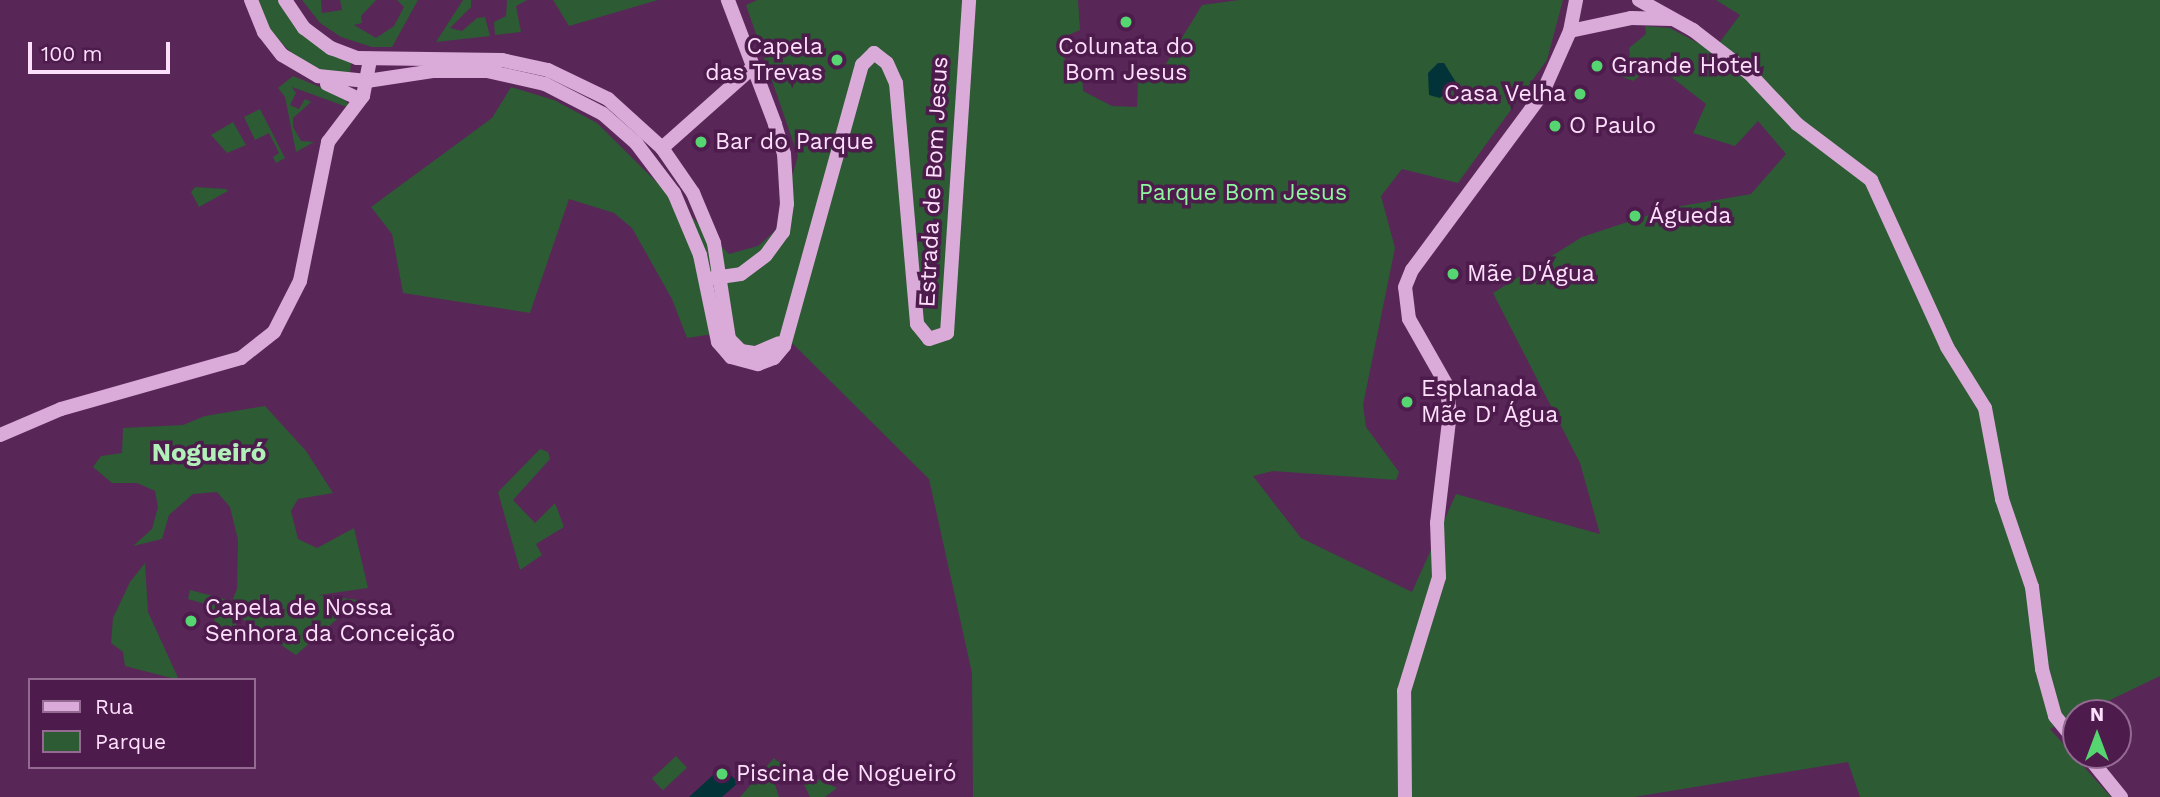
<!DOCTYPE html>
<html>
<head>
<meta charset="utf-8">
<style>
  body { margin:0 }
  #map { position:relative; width:2160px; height:797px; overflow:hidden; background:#592658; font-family:"Work Sans",sans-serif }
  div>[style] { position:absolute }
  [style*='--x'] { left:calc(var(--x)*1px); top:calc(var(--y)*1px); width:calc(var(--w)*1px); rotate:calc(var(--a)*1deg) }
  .green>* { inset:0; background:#2c5b34; transform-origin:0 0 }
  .water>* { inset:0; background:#023339 }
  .secondary>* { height:14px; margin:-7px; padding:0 7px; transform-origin:7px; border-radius:7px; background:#daaad8 }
  .dots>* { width:19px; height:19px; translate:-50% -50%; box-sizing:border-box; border:4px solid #4d1c4d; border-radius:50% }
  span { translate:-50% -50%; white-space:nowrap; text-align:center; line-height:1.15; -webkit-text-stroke:7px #4d1c4d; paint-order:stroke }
  .poi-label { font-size:23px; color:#fedffc }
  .right { translate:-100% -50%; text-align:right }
  .left { translate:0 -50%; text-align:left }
  .street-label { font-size:23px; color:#fedffc }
  .park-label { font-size:23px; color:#8ff59e }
  .quarter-label { font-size:26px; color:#b1f1b9; font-weight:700 }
  .legend { position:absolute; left:28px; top:678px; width:228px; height:91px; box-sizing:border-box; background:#4d1c4d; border:2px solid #946a93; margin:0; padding:9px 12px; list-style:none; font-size:21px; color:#fedffc }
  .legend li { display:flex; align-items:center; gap:14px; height:35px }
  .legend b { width:35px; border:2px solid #946a93 }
  .north { position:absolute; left:2062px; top:699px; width:70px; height:70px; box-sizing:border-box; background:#4d1c4d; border:2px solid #946a93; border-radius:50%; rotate:0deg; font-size:19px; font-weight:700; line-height:28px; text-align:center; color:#fedffc }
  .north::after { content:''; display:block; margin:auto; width:24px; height:32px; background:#56d671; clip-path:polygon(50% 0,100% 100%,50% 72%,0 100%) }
  .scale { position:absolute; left:28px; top:42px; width:142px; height:32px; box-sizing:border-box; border:4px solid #fedffc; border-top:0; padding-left:9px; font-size:21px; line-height:24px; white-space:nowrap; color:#fedffc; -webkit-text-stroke:5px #4d1c4d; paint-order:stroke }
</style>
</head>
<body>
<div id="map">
  <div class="green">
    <i style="clip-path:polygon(257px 0,280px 0,351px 62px,350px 75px,324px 72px,291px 53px,269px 29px)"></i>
    <i style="clip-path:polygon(302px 0,321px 0,322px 13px,342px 10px,340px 0,376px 0,361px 16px,362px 23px,354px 25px,376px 38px,394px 26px,404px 7px,397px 0,418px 0,392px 47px,372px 47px,341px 37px,320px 23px)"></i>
    <i style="clip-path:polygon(463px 0,471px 0,471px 7px,450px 28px,462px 31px,477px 18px,485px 17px,490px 36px,436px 42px)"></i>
    <i style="clip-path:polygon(507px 0,527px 0,516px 6px,521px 32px,495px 35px,494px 22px,506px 16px)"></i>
    <i style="clip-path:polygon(553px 0,658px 0,569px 26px)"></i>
    <i style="clip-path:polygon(757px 0,1078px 0,1080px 30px,1059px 39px,1068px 70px,1082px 74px,1083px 91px,1112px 106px,1137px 107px,1138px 78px,1158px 77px,1202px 5px,1239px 0,1563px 0,1547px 60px,1458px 183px,1402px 169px,1381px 196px,1395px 248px,1363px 405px,1366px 427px,1399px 472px,1396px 480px,1273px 471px,1253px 476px,1301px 538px,1412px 592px,1456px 494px,1600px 534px,1580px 463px,1493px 293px,1582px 237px,1670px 208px,1751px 194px,1786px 154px,1758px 121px,1735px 146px,1693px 133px,1706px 104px,1670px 76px,1650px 68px,1633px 81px,1618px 75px,1630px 55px,1629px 48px,1646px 34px,1645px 26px,1670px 28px,1713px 51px,1740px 15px,1716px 0,2160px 0,2160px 676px,2050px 729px,2111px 797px,1860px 797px,1848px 762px,1634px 797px,973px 797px,972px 673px,929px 479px,793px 344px,772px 340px,750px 347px,738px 340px,733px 331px,687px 338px,672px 299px,632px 228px,614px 213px,569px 199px,530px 313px,403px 293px,392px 234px,371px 207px,492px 118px,511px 87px,554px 100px,597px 123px,729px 254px,758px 246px,776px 230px,798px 156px,746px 5px)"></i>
    <i style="clip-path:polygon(293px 76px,344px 97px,350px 108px,292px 87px,296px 93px,290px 105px,299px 109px,305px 99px,311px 102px,293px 118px,293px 127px,301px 141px,314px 142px,296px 152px,285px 97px,278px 88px)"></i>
    <i style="clip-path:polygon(260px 109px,285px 158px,276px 163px,273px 157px,279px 153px,269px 133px,255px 140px,244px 117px)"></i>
    <i style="clip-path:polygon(233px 122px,246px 145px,227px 153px,211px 135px)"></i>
    <i style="clip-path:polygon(195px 187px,226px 189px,228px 191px,199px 207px,191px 192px)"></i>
    <i style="clip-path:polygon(265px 406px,306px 451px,333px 493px,298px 499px,291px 511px,298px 539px,317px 548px,354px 528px,368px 588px,319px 595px,359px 600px,296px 655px,235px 614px,237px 634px,221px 638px,209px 605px,188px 599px,190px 590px,232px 601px,237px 589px,238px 540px,230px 507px,217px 492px,193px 494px,169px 515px,162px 539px,133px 546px,152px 529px,158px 507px,155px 491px,137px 483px,112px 483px,93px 467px,101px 456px,122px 453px,123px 428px,183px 425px,205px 416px)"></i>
    <i style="clip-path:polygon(540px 449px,548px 452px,550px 459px,513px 500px,535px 523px,555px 503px,564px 527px,536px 544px,542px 555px,520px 570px,498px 492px)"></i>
    <i style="clip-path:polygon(145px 563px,148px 612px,179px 680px,125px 666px,123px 652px,111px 643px,113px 618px,130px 582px)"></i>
    <i style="left:676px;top:756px;width:16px;height:33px;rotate:47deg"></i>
    <i style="clip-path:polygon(774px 758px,777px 761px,837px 788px,825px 797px,810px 797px,802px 780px,797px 782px,787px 771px,773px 778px,779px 797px,740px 797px)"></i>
  </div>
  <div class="water">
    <i style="clip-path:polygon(1438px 63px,1444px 63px,1457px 84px,1440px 98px,1429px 95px,1428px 73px)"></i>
    <i style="clip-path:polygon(723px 766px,738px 783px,722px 797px,689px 797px)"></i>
  </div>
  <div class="secondary">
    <i style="--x:251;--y:0;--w:35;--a:68"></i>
    <i style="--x:264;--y:32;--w:29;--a:52"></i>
    <i style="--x:282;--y:55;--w:42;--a:30.3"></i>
    <i style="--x:318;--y:76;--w:49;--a:5.8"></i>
    <i style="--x:367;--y:81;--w:68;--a:-8.5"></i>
    <i style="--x:434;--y:71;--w:53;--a:0"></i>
    <i style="--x:487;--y:71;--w:59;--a:12.6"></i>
    <i style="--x:545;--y:84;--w:65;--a:27.3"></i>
    <i style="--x:603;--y:114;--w:44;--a:41.3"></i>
    <i style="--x:636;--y:143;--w:63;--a:52.8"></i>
    <i style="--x:674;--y:193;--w:67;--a:67.2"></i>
    <i style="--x:700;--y:255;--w:89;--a:78.3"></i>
    <i style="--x:718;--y:342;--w:20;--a:49"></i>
    <i style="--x:731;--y:357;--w:28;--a:15"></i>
    <i style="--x:758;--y:364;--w:17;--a:-21"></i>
    <i style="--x:774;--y:358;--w:16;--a:-50"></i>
    <i style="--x:784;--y:346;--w:292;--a:-74.5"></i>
    <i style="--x:862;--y:65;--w:17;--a:-45"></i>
    <i style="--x:874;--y:53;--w:16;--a:38"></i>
    <i style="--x:887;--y:63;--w:22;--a:66"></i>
    <i style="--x:896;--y:83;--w:242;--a:85"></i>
    <i style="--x:917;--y:324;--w:19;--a:51"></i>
    <i style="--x:929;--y:339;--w:19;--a:-18"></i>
    <i style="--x:947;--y:333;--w:334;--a:-86.2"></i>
    <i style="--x:285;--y:0;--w:34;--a:56"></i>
    <i style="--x:304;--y:28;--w:34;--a:37"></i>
    <i style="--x:331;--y:48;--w:28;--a:21"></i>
    <i style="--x:357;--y:58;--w:145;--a:0.8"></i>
    <i style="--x:502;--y:60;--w:47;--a:12.3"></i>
    <i style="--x:548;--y:70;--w:67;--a:25.8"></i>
    <i style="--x:608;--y:99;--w:73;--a:42.2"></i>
    <i style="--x:662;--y:148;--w:55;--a:55.4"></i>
    <i style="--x:693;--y:193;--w:54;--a:67.2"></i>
    <i style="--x:714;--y:243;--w:97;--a:81.1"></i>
    <i style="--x:729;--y:339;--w:17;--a:45"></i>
    <i style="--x:741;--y:351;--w:15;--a:8"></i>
    <i style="--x:756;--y:353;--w:25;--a:-23"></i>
    <i style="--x:1639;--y:0;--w:62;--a:29.1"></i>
    <i style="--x:1693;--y:30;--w:72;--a:37.7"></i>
    <i style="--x:1750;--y:74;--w:69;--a:46.8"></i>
    <i style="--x:1797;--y:124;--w:93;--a:37.1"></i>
    <i style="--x:1871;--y:180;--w:183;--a:65.5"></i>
    <i style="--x:1947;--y:347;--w:72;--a:58.1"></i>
    <i style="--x:1985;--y:408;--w:93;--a:79.4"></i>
    <i style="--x:2002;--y:499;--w:93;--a:71.2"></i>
    <i style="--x:2032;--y:587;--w:83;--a:83"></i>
    <i style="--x:2042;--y:669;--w:49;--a:74.5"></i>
    <i style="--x:2055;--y:716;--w:33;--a:51"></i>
    <i style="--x:1570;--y:31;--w:62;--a:-12"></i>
    <i style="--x:1631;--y:18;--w:40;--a:1.4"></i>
    <i style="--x:327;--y:84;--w:29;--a:25"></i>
    <i style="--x:662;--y:148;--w:120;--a:-41.6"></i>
    <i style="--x:713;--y:278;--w:28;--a:-8"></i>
    <i style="--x:741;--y:274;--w:31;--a:-37"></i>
    <i style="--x:766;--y:255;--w:29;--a:-54"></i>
    <i style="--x:783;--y:232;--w:28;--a:-82"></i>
    <i style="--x:787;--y:204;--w:50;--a:-93.4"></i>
    <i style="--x:784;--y:154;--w:31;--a:-107"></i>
    <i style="--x:775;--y:124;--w:133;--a:-110.8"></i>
    <i style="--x:0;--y:435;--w:66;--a:-23.1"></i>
    <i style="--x:61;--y:409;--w:187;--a:-15.8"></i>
    <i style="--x:241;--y:358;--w:42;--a:-38.2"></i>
    <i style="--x:274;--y:332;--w:57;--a:-63"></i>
    <i style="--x:300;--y:281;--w:142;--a:-78.6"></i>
    <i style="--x:328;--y:142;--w:58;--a:-52.7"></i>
    <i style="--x:363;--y:96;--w:38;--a:-79"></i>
    <i style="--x:2087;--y:755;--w:54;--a:51"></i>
    <i style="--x:1405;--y:797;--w:106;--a:-90.5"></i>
    <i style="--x:1404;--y:691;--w:119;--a:-72.9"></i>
    <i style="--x:1439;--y:577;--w:54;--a:-92.1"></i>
    <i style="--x:1437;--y:523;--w:111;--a:-83.3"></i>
    <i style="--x:1450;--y:413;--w:29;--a:-98"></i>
    <i style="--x:1446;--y:384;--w:75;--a:-119.6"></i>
    <i style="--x:1409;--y:319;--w:32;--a:-97"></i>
    <i style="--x:1405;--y:287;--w:18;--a:-68"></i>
    <i style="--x:1412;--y:270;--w:219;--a:-53.5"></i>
    <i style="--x:1542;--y:94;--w:69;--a:-66"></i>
    <i style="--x:1570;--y:31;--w:32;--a:-79"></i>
  </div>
  <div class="dots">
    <i style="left:1126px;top:22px;background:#56d671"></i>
    <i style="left:837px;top:60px;background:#56d671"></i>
    <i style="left:1597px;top:66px;background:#56d671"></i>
    <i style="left:1580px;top:94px;background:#56d671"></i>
    <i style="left:1555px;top:126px;background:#56d671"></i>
    <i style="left:701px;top:142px;background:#56d671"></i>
    <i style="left:1635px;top:216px;background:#56d671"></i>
    <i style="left:1453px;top:274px;background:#56d671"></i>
    <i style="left:1407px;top:402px;background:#56d671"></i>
    <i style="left:191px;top:621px;background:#56d671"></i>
    <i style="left:722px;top:774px;background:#56d671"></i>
  </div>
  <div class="poi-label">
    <span class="right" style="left:823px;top:60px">Capela<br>das Trevas</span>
    <span style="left:1126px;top:60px">Colunata do<br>Bom Jesus</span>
    <span class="left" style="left:1611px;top:66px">Grande Hotel</span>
    <span class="right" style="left:1566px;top:94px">Casa Velha</span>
    <span class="left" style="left:1569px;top:126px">O Paulo</span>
    <span class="left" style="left:715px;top:142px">Bar do Parque</span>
    <span class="left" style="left:1649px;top:216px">Águeda</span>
    <span class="left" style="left:1467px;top:274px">Mãe D'Água</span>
    <span class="left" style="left:1421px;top:402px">Esplanada<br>Mãe D' Água</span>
    <span class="left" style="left:205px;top:621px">Capela de Nossa<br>Senhora da Conceição</span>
    <span class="left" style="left:736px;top:774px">Piscina de Nogueiró</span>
  </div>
  <div class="street-label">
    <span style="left:934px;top:182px;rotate:-87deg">Estrada de Bom Jesus</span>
  </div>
  <div class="park-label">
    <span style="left:1243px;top:193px">Parque Bom Jesus</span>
  </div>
  <div class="quarter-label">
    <span style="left:209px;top:453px">Nogueiró</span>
  </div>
  <ul class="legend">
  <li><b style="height:9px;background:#daaad8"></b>Rua</li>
  <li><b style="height:19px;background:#2c5b34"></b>Parque</li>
  </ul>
  <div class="north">N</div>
  <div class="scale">100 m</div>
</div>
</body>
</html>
